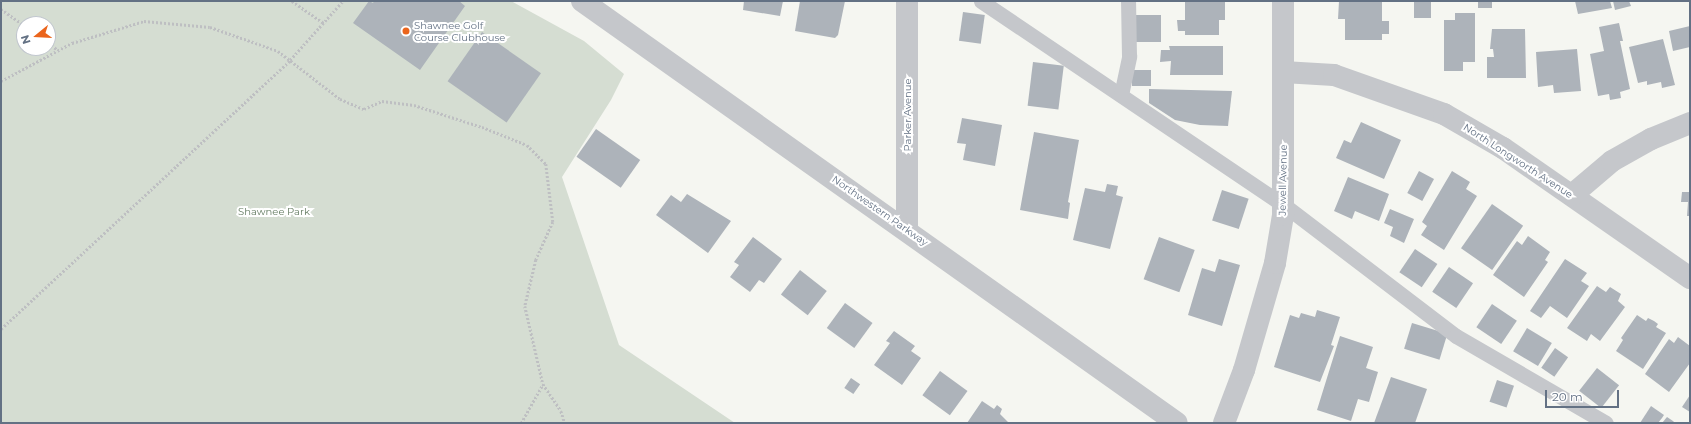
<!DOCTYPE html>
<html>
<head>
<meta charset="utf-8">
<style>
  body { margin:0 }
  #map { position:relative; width:1691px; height:424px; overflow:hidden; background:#f5f6f1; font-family:Montserrat,sans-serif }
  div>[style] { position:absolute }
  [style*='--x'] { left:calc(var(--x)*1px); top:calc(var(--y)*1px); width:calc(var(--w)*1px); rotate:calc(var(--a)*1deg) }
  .green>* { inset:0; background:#d5ddd2 }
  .building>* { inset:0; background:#adb3ba; transform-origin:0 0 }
  .path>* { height:2.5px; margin-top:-1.25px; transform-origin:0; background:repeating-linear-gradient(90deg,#bebfc2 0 2px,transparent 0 4px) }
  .service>* { height:15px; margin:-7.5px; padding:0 7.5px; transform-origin:7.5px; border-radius:7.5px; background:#c5c7cb }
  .minor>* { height:22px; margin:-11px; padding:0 11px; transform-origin:11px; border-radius:11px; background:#c5c7cb }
  .tertiary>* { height:22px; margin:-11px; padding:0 11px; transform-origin:11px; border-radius:11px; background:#c5c7cb }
  .dots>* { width:11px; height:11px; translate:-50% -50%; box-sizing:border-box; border:2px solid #fff; border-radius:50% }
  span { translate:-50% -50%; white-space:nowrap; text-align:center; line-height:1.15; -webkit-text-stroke:4px #fff; paint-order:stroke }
  .poi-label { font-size:10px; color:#637184 }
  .left { translate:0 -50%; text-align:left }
  .street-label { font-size:10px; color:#637184 }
  .park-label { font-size:10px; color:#647b62 }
  .frame { position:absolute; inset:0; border:2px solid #637184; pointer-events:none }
  .north { position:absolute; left:16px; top:16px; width:40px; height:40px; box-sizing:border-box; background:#fff; border:1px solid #c1c6ce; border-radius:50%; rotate:252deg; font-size:11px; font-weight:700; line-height:16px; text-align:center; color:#637184 }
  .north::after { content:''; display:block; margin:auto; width:14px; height:18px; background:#eb651c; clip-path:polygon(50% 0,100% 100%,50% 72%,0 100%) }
  .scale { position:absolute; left:1545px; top:390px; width:74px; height:18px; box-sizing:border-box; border:2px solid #637184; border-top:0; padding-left:5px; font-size:12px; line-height:14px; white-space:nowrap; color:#637184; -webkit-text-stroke:3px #fff; paint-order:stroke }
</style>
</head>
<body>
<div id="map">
  <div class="green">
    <i style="clip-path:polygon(evenodd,1px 1px,511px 1px,584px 41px,624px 74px,611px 100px,562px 177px,619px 345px,735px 423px,1px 423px,1px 1px,24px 24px,48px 24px,48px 48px,24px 48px,24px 24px)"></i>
  </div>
  <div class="building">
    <i style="clip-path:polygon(369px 1px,373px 3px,374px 1px,459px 1px,465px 6px,420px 70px,353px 23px)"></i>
    <i style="clip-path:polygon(744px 1px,783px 1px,780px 16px,743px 10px)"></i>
    <i style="clip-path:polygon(800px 1px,845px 1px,838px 35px,835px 38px,795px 31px)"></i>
    <i style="clip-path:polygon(1185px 1px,1225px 1px,1225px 20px,1219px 20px,1219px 35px,1185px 35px,1185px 31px,1178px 31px,1177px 20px,1185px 20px)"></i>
    <i style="clip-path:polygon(1339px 1px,1382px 1px,1382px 21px,1389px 21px,1389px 34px,1382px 34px,1382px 40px,1345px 40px,1345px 19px,1338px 19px)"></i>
    <i style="left:1414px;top:1px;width:17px;height:17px"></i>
    <i style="left:1478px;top:1px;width:14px;height:7px"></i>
    <i style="clip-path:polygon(1575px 1px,1610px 1px,1612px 8px,1578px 14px)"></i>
    <i style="clip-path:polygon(1613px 1px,1629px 1px,1631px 6px,1615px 10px)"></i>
    <i style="left:963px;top:12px;width:22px;height:29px;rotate:8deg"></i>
    <i style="clip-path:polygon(1455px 13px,1475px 13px,1475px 62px,1463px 62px,1463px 71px,1444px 71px,1444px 20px,1455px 20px)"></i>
    <i style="left:1134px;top:15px;width:27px;height:27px"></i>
    <i style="clip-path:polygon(1619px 23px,1623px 41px,1620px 41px,1630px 89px,1620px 92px,1621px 98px,1610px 100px,1609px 94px,1598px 96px,1590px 54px,1604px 51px,1599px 27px)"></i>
    <i style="clip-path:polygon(1690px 26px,1690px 47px,1673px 51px,1669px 31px)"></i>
    <i style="clip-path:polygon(1492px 29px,1525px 29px,1526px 78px,1487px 78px,1487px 57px,1494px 57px,1493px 49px,1490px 49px)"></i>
    <i style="left:482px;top:32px;width:72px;height:60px;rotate:35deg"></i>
    <i style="clip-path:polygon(1663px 39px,1675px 85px,1662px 88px,1661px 82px,1647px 85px,1647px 81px,1638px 83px,1629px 47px)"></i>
    <i style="clip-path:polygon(1169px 46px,1223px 46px,1223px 75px,1170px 75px,1171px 61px,1160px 62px,1161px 50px,1170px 50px)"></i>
    <i style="clip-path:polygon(1577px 49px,1581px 91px,1554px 93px,1553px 85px,1538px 87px,1536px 52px)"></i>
    <i style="left:1033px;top:62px;width:31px;height:44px;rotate:7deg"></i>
    <i style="left:1132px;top:70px;width:19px;height:16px"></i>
    <i style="clip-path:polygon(1149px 89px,1232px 91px,1228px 126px,1200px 125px,1175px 120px,1149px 103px)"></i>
    <i style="clip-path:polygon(962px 118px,1002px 125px,995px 166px,963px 160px,966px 144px,957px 143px)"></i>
    <i style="clip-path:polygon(1361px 122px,1401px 140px,1384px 179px,1336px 158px,1344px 140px,1351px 143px)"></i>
    <i style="left:596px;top:129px;width:54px;height:34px;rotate:35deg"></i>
    <i style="clip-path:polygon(1034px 132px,1079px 140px,1068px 202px,1070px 203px,1068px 219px,1020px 210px)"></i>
    <i style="left:1419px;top:171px;width:17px;height:25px;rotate:28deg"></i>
    <i style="clip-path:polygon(1452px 171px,1470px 182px,1466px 189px,1477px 196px,1444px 250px,1421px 235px,1427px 226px,1422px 222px)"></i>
    <i style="clip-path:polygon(1348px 177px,1389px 194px,1379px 221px,1355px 211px,1352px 219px,1334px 211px)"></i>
    <i style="clip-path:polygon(1107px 184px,1118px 186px,1116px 195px,1123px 197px,1110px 249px,1073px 240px,1085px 188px,1105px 192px)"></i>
    <i style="clip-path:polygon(1689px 188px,1690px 188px,1690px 216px,1687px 216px,1688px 202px,1681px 202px,1682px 192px,1689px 192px)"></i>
    <i style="left:1222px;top:190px;width:28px;height:32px;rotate:18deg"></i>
    <i style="clip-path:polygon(687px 194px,731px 221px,708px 253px,656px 215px,671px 195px,681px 202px)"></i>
    <i style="left:1492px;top:204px;width:38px;height:54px;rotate:35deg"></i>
    <i style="clip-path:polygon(1390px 209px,1414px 219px,1404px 243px,1390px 236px,1393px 227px,1384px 223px)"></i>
    <i style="clip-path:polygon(1528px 236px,1550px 252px,1545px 260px,1548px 262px,1524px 297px,1493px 275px,1517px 241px,1522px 245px)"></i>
    <i style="clip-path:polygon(753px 237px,782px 259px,764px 283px,759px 280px,750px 292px,730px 277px,739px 265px,734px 262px)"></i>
    <i style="left:1159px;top:237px;width:38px;height:45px;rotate:20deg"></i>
    <i style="left:1415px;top:249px;width:27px;height:28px;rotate:34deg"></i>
    <i style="clip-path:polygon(1219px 259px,1240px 265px,1222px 326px,1188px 315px,1202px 268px,1215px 272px)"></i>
    <i style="clip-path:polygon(1565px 259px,1587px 273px,1581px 281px,1589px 286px,1567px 318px,1550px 306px,1541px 318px,1530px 311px)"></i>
    <i style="left:1449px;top:267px;width:29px;height:30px;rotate:34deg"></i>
    <i style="left:800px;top:270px;width:34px;height:31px;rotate:38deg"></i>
    <i style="clip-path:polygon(1597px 286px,1606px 292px,1610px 287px,1621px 294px,1618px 301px,1625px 307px,1600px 341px,1591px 334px,1587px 341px,1567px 328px)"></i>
    <i style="left:845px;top:303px;width:34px;height:31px;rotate:36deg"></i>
    <i style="left:1492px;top:304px;width:30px;height:28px;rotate:34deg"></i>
    <i style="clip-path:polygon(1317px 310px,1340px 317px,1331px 345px,1334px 346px,1320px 382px,1274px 367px,1290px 315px,1299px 318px,1301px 313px,1315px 317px)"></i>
    <i style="clip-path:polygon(1637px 315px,1646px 321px,1648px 318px,1654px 321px,1658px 324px,1656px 327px,1666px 333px,1643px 369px,1616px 351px,1623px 340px,1621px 338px)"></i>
    <i style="left:1412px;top:323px;width:37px;height:27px;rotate:17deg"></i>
    <i style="left:1527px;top:328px;width:29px;height:27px;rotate:31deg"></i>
    <i style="clip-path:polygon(894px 331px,915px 346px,911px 351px,921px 358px,902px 385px,874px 365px,890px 343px,886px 341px)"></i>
    <i style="clip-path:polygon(1340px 336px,1373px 347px,1366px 368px,1378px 372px,1369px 402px,1358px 399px,1351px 421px,1317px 410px)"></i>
    <i style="clip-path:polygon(1678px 337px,1690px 346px,1690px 363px,1669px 392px,1645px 374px,1669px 339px,1674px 343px)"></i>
    <i style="left:1555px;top:348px;width:16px;height:24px;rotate:35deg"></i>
    <i style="left:1597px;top:368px;width:28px;height:29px;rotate:38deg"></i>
    <i style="left:940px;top:371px;width:34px;height:30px;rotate:36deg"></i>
    <i style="clip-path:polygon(1391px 377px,1427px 389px,1415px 423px,1374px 423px)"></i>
    <i style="left:851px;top:378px;width:11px;height:12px;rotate:34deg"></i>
    <i style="left:1497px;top:380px;width:18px;height:23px;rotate:19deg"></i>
    <i style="clip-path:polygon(1690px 395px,1690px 412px,1682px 407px)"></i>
    <i style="clip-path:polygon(982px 401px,994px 409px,997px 405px,1002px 409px,1000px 414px,1009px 423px,967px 423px)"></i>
    <i style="clip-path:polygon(1651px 406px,1664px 415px,1662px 418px,1658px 423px,1640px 423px)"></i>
    <i style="clip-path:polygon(1667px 417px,1673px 421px,1675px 423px,1662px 423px)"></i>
  </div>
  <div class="path">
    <i style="--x:292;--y:1;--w:40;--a:34.9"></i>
    <i style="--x:1;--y:9;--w:28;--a:35"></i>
    <i style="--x:48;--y:43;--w:12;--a:35"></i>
    <i style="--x:1;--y:81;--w:81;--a:-28.2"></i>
    <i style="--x:72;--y:43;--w:75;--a:-17"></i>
    <i style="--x:144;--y:21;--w:66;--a:5.2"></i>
    <i style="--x:210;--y:27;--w:72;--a:19.4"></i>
    <i style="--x:278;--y:51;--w:78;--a:37.7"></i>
    <i style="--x:340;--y:99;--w:26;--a:23"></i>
    <i style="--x:364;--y:109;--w:20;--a:-24"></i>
    <i style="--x:382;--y:101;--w:32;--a:7"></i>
    <i style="--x:414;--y:105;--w:71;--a:17.9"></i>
    <i style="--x:482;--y:127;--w:48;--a:21.8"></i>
    <i style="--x:527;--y:145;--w:27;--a:45"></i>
    <i style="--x:546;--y:164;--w:58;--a:83.1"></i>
    <i style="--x:553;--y:222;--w:42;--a:114.1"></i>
    <i style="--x:536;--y:260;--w:47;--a:103.4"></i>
    <i style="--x:525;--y:306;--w:80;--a:77"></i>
    <i style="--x:543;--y:384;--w:32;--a:56"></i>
    <i style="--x:561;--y:411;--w:13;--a:72"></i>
    <i style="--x:1;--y:329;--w:395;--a:-42.9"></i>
    <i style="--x:290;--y:60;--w:79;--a:-48.1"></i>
    <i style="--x:521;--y:423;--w:45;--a:-60.6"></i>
  </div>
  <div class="service">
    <i style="--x:981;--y:1;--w:365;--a:34"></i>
    <i style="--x:1284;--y:205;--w:216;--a:37.3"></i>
    <i style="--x:1456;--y:336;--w:173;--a:30.1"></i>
    <i style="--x:1121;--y:95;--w:40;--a:-78"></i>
    <i style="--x:1129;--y:56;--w:55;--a:-91"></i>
  </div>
  <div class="minor">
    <i style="--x:1283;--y:72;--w:51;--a:3.4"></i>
    <i style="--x:1334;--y:75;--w:117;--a:19.5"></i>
    <i style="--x:1444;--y:114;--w:68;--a:30"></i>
    <i style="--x:1503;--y:148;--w:228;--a:34.8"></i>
    <i style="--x:1572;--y:195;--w:52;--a:-40.4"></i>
    <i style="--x:1612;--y:161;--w:45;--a:-29.4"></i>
    <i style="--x:1651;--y:139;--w:42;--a:-22.3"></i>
    <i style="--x:907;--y:230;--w:229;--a:-90"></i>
    <i style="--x:1224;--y:423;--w:57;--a:-69.3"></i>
    <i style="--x:1244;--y:370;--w:111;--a:-73.8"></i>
    <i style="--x:1275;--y:263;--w:49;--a:-80.5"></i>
    <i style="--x:1283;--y:215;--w:214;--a:-90"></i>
  </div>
  <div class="tertiary">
    <i style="--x:582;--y:1;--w:729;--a:35.35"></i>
  </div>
  <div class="dots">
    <i style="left:406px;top:31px;background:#eb651c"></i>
  </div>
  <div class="poi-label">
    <span class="left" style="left:414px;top:31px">Shawnee Golf<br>Course Clubhouse</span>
  </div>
  <div class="street-label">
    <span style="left:908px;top:115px;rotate:-90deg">Parker Avenue</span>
    <span style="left:1518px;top:161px;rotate:33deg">North Longworth Avenue</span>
    <span style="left:1283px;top:180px;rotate:-89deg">Jewell Avenue</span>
    <span style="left:880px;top:211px;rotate:35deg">Northwestern Parkway</span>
  </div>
  <div class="park-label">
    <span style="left:274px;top:212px">Shawnee Park</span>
  </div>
  <div class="frame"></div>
  <div class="north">N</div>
  <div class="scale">20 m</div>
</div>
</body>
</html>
